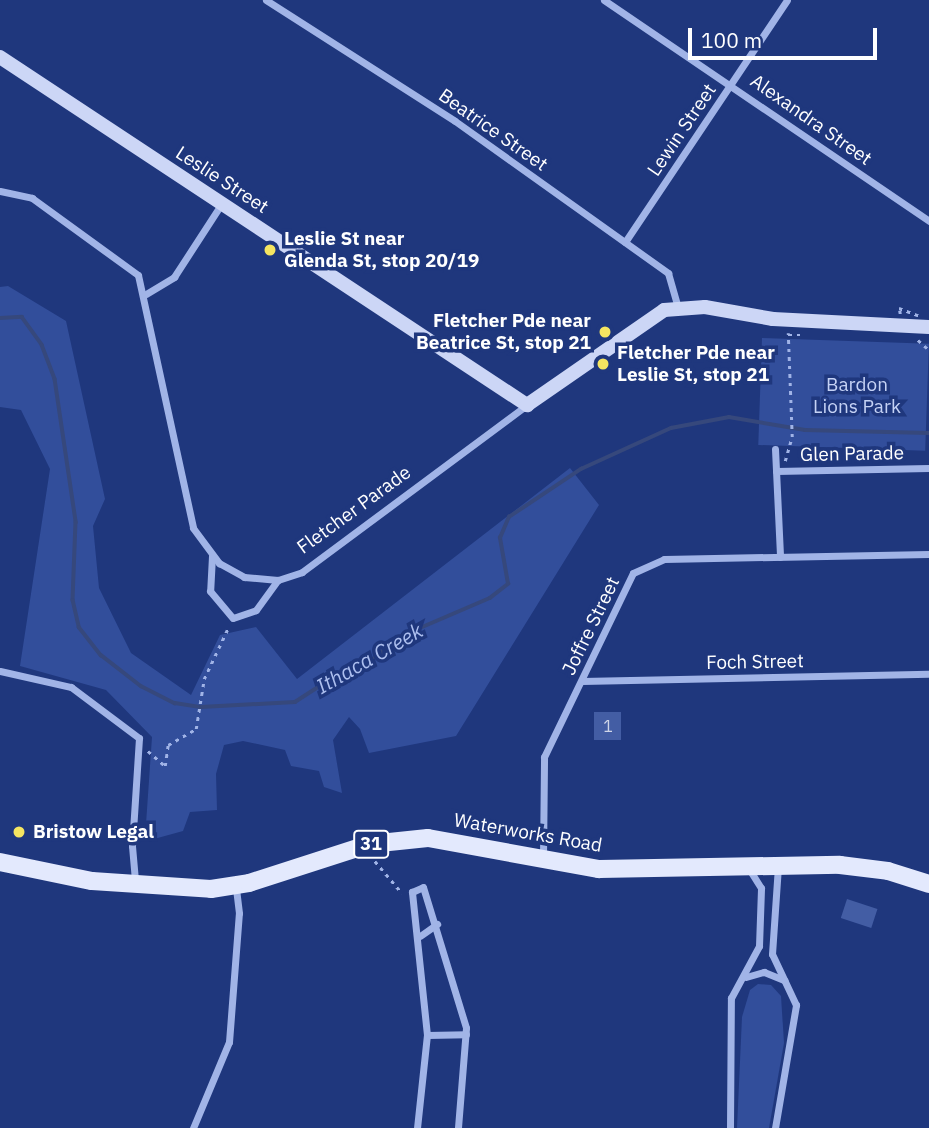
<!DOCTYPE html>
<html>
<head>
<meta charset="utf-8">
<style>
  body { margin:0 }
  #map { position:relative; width:929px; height:1128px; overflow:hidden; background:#1f377d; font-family:"IBM Plex Sans",sans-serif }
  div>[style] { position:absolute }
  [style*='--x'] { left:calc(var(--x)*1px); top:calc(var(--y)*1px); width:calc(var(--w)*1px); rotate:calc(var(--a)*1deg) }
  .green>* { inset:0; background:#324e9b; transform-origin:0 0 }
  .stream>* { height:3.5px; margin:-1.75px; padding:0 1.75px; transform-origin:1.75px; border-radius:1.75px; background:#36487c }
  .building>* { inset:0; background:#435da4; transform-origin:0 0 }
  .path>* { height:2.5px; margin-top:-1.25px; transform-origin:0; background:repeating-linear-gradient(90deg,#a1b4e7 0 3.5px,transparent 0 8.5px) }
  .street>* { height:7px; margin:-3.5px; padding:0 3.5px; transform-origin:3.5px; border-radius:3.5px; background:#a1b4e7 }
  .secondary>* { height:14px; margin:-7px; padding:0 7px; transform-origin:7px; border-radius:7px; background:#ccd6f6 }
  .primary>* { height:18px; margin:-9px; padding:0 9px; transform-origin:9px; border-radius:9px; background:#e3e9fd }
  .dots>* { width:19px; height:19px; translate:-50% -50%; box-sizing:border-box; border:4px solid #1f377d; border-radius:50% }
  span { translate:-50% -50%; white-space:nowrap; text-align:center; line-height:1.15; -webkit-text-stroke:7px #1f377d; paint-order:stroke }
  .number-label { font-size:16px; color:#d0d6e8 }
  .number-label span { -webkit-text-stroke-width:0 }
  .shield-label span { padding:2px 5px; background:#1f377d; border:2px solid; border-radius:5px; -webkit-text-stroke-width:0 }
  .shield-label { font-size:18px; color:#fff; font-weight:700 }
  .street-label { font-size:19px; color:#fff }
  .poi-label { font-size:19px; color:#fff; font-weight:700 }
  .left { translate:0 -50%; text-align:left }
  .right { translate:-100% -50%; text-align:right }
  .park-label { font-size:19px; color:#c5d2f5 }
  .water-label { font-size:21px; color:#adbfef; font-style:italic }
  .scale { position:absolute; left:688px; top:28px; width:189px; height:32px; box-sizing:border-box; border:4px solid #fff; border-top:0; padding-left:9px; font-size:21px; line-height:24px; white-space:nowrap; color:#fff; -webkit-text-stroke:5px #1f377d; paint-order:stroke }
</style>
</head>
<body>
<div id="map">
  <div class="green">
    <i style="clip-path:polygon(8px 286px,66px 321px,105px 499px,93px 526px,99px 588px,131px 653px,191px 695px,220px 635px,256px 627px,297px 679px,570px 468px,599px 505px,456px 736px,369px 753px,360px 729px,349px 717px,333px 740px,342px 793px,324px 787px,319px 771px,291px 766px,285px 750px,243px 741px,224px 745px,216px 774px,217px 810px,190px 812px,183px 831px,154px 839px,146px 824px,152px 737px,106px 690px,20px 666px,50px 469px,21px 410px,0 407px,0 287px)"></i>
    <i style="left:762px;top:338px;width:167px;height:107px;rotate:2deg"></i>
    <i style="clip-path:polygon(758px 984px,771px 985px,781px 996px,784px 1043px,769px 1128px,737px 1128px,742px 1017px,750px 990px)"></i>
  </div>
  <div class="stream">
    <i style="--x:0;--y:318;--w:22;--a:-3"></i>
    <i style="--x:22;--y:317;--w:34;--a:54"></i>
    <i style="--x:42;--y:345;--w:36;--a:69"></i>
    <i style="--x:55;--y:379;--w:145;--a:81.6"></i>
    <i style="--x:76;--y:522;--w:78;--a:92.2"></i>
    <i style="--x:73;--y:600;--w:28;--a:77"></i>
    <i style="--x:79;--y:627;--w:36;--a:52"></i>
    <i style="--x:101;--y:655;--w:51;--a:37.8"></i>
    <i style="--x:141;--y:686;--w:38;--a:27"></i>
    <i style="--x:175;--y:703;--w:26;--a:9"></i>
    <i style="--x:201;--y:707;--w:94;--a:-3"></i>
    <i style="--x:295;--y:702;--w:81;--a:-32.9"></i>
    <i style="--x:363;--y:658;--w:9;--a:13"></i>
    <i style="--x:372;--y:660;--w:35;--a:-40"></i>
    <i style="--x:399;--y:637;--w:99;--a:-23.2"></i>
    <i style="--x:490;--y:598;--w:23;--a:-38"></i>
    <i style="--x:508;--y:584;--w:47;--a:-99.9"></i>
    <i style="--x:500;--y:538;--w:23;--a:-67"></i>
    <i style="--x:509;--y:517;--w:87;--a:-33.7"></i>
    <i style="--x:581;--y:469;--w:99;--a:-24.5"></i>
    <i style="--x:671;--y:428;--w:59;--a:-10.7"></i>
    <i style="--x:729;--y:417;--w:77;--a:9.7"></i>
    <i style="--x:805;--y:430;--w:124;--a:1.4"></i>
  </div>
  <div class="building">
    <i style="left:621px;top:712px;width:28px;height:27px;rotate:90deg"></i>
    <i style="left:847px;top:899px;width:32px;height:20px;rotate:18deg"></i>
  </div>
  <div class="path">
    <i style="--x:900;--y:314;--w:6;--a:-99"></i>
    <i style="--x:899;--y:308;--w:22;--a:21"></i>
    <i style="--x:788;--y:335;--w:15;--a:0"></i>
    <i style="--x:918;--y:340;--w:15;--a:42"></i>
    <i style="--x:785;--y:461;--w:25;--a:-74"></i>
    <i style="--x:792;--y:437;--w:104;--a:-92.2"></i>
    <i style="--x:148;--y:751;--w:23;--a:41"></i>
    <i style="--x:165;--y:766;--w:21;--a:-82"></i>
    <i style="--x:168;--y:745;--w:32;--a:-30"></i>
    <i style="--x:196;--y:729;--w:51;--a:-80.9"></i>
    <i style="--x:204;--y:679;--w:59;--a:-64.7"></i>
    <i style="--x:375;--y:861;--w:42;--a:49.8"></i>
  </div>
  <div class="street">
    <i style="--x:266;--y:0;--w:224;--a:32.6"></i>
    <i style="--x:455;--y:121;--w:262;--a:35.5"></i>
    <i style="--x:668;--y:273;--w:35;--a:74"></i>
    <i style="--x:604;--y:0;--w:393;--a:34.2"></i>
    <i style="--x:0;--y:191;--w:33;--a:12"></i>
    <i style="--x:32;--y:198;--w:131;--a:36"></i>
    <i style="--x:138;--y:275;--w:259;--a:77.7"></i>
    <i style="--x:193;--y:528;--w:44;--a:53.4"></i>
    <i style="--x:219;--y:563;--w:29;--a:29"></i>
    <i style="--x:244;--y:577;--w:34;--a:5"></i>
    <i style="--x:278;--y:580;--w:25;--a:-18"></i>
    <i style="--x:302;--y:572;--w:280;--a:-36.6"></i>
    <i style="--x:625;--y:242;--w:291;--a:-56.2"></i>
    <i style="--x:146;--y:294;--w:33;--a:-31"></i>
    <i style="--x:174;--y:277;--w:88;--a:-57"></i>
    <i style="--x:775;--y:449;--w:108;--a:87.3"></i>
    <i style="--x:776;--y:471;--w:153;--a:-1.1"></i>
    <i style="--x:212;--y:556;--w:35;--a:93"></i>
    <i style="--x:210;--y:591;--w:35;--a:50"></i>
    <i style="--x:233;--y:618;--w:24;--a:-19"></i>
    <i style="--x:256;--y:610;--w:37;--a:-54"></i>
    <i style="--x:0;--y:671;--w:73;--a:12.7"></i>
    <i style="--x:71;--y:687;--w:85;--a:36.9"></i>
    <i style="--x:139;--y:738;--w:108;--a:93.7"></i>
    <i style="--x:132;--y:846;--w:38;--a:85"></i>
    <i style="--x:582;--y:681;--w:347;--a:-1.2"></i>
    <i style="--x:543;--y:858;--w:101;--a:-89.4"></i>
    <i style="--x:544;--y:757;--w:204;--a:-64.2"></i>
    <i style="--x:633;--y:573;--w:34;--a:-24"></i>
    <i style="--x:664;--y:559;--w:265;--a:-1.1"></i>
    <i style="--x:420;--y:936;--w:21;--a:-35"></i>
    <i style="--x:746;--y:977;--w:19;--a:-16"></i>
    <i style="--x:764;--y:972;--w:22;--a:22"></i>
    <i style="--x:427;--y:1035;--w:39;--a:-1"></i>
    <i style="--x:193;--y:1128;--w:93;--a:-67.3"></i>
    <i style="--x:229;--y:1042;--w:129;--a:-85.6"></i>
    <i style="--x:239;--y:913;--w:26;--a:-97"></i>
    <i style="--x:417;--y:1128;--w:94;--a:-83.9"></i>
    <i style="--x:427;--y:1035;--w:144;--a:-96"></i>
    <i style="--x:412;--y:892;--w:12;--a:-24"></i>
    <i style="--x:423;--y:887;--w:147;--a:73"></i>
    <i style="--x:466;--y:1028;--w:100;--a:94.6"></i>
    <i style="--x:730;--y:1128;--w:130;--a:-89.6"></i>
    <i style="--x:731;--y:998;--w:59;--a:-61.7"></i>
    <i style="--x:759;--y:946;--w:58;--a:-88"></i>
    <i style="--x:761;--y:888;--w:22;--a:-122"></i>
    <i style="--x:775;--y:1128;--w:125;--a:-80.3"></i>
    <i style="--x:796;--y:1005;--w:56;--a:-115.2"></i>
    <i style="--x:772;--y:954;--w:87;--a:-86.1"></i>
  </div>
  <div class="secondary">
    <i style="--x:0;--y:57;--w:632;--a:33.44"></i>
    <i style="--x:527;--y:405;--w:167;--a:-34.7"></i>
    <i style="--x:664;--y:310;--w:41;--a:-4.2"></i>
    <i style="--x:705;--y:307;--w:69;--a:10"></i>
    <i style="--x:773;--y:319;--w:156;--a:2.9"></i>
  </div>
  <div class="primary">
    <i style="--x:0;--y:862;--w:94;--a:11.7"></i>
    <i style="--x:92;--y:881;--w:119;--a:3.8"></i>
    <i style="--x:211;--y:889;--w:38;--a:-9"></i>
    <i style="--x:249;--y:883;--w:127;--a:-17.9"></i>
    <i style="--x:370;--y:844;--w:58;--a:-5.9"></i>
    <i style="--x:428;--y:838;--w:174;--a:10.3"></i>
    <i style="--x:599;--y:869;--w:241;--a:-1"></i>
    <i style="--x:840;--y:865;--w:48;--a:7.1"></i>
    <i style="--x:888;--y:871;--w:43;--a:17.6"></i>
  </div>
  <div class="dots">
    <i style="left:270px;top:250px;background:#f5e561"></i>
    <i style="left:605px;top:332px;background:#f5e561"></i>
    <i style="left:603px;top:364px;background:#f5e561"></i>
    <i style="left:19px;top:832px;background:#f5e561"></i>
  </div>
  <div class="number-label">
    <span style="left:608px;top:726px">1</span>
  </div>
  <div class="shield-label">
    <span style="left:371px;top:844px">31</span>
  </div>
  <div class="street-label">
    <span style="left:811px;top:120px;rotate:35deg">Alexandra Street</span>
    <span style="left:493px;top:130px;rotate:35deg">Beatrice Street</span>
    <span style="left:682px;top:130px;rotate:-56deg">Lewin Street</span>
    <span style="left:222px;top:180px;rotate:33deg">Leslie Street</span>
    <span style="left:852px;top:454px;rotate:-1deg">Glen Parade</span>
    <span style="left:354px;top:510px;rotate:-36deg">Fletcher Parade</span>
    <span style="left:591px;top:626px;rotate:-64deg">Joffre Street</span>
    <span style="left:755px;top:662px;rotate:-1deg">Foch Street</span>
    <span style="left:528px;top:833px;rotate:10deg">Waterworks Road</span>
  </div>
  <div class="poi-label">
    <span class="left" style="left:284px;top:250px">Leslie St near<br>Glenda St, stop 20/19</span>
    <span class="right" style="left:591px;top:332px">Fletcher Pde near<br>Beatrice St, stop 21</span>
    <span class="left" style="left:617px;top:364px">Fletcher Pde near<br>Leslie St, stop 21</span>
    <span class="left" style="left:33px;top:832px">Bristow Legal</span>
  </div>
  <div class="park-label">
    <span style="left:857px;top:396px">Bardon<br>Lions Park</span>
  </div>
  <div class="water-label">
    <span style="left:369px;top:658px;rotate:-30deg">Ithaca Creek</span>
  </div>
  <div class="scale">100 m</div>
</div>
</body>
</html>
